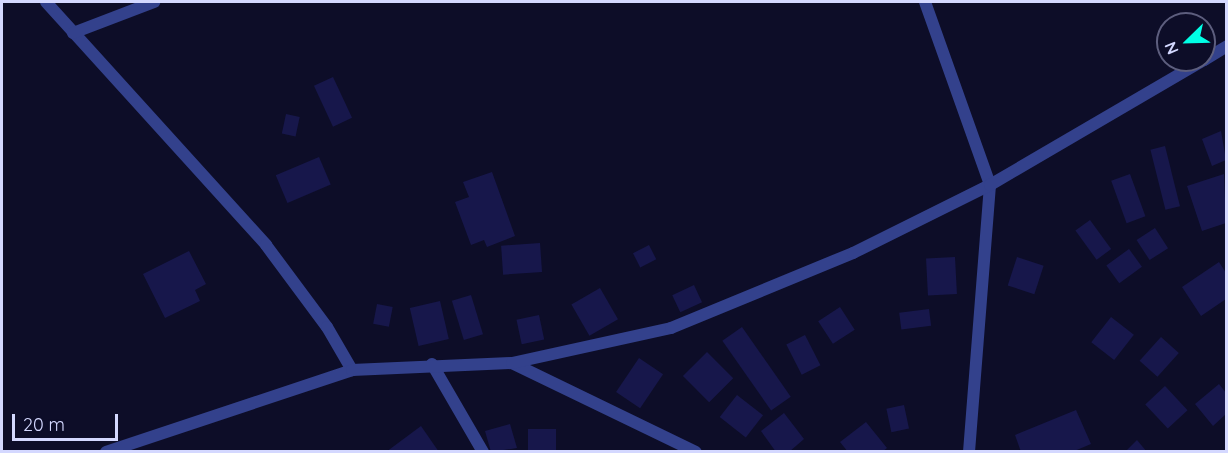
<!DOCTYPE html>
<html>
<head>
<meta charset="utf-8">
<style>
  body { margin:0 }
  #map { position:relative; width:1228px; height:453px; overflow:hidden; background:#0d0d28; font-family:Quicksand,sans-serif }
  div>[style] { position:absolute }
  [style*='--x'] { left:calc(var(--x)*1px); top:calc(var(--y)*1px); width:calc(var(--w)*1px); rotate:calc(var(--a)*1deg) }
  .building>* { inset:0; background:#17174b; transform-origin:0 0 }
  .street>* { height:12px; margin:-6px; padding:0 6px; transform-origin:6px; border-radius:6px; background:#33418c }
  span { translate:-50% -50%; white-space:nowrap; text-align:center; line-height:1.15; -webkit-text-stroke:6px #0d0d28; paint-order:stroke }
  .frame { position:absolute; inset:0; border:3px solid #d4d8ff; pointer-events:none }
  .north { position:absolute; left:1156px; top:12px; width:60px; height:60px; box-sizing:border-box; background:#0d0d28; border:2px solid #5d5e7e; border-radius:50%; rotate:247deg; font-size:16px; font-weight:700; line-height:24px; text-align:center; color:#d4d8ff }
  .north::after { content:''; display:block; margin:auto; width:21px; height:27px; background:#00ffe6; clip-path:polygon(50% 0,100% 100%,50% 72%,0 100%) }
  .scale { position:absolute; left:12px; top:414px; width:106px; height:27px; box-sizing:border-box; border:3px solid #d4d8ff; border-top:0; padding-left:8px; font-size:18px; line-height:21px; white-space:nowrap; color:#d4d8ff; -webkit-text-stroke:4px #0d0d28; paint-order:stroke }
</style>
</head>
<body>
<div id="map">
  <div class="building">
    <i style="left:333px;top:77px;width:45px;height:21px;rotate:65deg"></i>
    <i style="left:286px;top:114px;width:14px;height:20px;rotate:12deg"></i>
    <i style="clip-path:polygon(1221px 131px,1226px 160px,1212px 166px,1202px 139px)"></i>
    <i style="left:1165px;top:146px;width:62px;height:15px;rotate:76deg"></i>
    <i style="left:319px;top:157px;width:30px;height:47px;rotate:67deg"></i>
    <i style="clip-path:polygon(492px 172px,515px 236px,487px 247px,484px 240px,471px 245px,455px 202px,469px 197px,463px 182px)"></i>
    <i style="left:1130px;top:174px;width:45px;height:20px;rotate:70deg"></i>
    <i style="clip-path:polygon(1224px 174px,1226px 223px,1202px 231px,1187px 186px)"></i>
    <i style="left:1090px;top:220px;width:36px;height:18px;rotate:54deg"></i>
    <i style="left:1155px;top:228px;width:24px;height:22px;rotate:57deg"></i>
    <i style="left:540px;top:243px;width:29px;height:39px;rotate:86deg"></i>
    <i style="left:649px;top:245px;width:16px;height:18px;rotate:63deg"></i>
    <i style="left:1129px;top:249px;width:22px;height:28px;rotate:54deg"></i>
    <i style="clip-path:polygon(189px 251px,206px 284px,195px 290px,200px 301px,165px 318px,143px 274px)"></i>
    <i style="left:955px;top:257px;width:37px;height:29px;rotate:87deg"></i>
    <i style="left:1017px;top:257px;width:28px;height:30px;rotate:18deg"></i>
    <i style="clip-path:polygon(1219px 262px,1226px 273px,1226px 299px,1201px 316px,1182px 287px)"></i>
    <i style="left:694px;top:285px;width:19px;height:24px;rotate:65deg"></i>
    <i style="left:600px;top:288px;width:36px;height:33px;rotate:60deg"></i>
    <i style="left:471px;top:295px;width:41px;height:20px;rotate:73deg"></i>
    <i style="left:440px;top:301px;width:39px;height:31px;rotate:77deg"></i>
    <i style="left:377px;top:304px;width:16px;height:20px;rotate:11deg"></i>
    <i style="left:840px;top:307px;width:27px;height:26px;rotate:57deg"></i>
    <i style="left:929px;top:309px;width:17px;height:30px;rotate:83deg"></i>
    <i style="left:539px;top:315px;width:25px;height:23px;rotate:78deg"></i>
    <i style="left:1111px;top:317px;width:29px;height:32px;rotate:38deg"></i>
    <i style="left:742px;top:327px;width:85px;height:24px;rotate:55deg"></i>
    <i style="left:805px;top:335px;width:34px;height:21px;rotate:63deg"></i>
    <i style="left:1161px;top:337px;width:24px;height:32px;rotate:42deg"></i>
    <i style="left:707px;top:352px;width:37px;height:34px;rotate:45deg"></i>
    <i style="left:639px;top:358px;width:29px;height:41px;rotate:34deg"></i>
    <i style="clip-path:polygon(1219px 384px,1226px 393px,1226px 414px,1213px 426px,1195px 404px)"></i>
    <i style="left:1165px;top:386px;width:33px;height:27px;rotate:47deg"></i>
    <i style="left:737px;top:395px;width:33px;height:28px;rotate:38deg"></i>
    <i style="left:904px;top:405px;width:24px;height:18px;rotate:78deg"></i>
    <i style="clip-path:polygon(1076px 410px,1091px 444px,1072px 452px,1021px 452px,1015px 435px)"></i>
    <i style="clip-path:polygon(784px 413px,804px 439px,789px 452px,776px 452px,761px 431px)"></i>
    <i style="clip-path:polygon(866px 422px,887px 448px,882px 452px,848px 452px,840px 442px)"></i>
    <i style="clip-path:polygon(510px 424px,517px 448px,491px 452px,485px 431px)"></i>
    <i style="clip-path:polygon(421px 426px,439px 452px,386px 452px)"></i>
    <i style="left:528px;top:429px;width:28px;height:23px"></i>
    <i style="clip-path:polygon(1137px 440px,1147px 452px,1125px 452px)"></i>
  </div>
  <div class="street">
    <i style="--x:46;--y:2;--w:328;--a:47.8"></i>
    <i style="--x:266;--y:245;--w:102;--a:53.4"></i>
    <i style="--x:327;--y:327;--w:50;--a:59.8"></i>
    <i style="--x:925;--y:2;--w:194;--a:70.4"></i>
    <i style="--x:990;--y:185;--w:268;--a:94.5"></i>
    <i style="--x:73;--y:33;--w:87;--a:-20.9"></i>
    <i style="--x:1204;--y:60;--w:26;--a:-31"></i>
    <i style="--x:512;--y:363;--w:204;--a:25.8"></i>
    <i style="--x:432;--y:364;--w:102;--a:59.9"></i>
    <i style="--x:106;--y:452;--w:259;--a:-18.4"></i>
    <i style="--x:352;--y:370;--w:160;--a:-2.5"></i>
    <i style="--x:512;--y:363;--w:163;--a:-12.4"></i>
    <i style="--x:671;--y:328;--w:197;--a:-22.4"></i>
    <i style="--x:853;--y:253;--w:153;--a:-26.4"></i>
    <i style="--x:990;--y:185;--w:248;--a:-30.3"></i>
  </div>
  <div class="frame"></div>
  <div class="north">N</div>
  <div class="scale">20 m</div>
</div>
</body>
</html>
